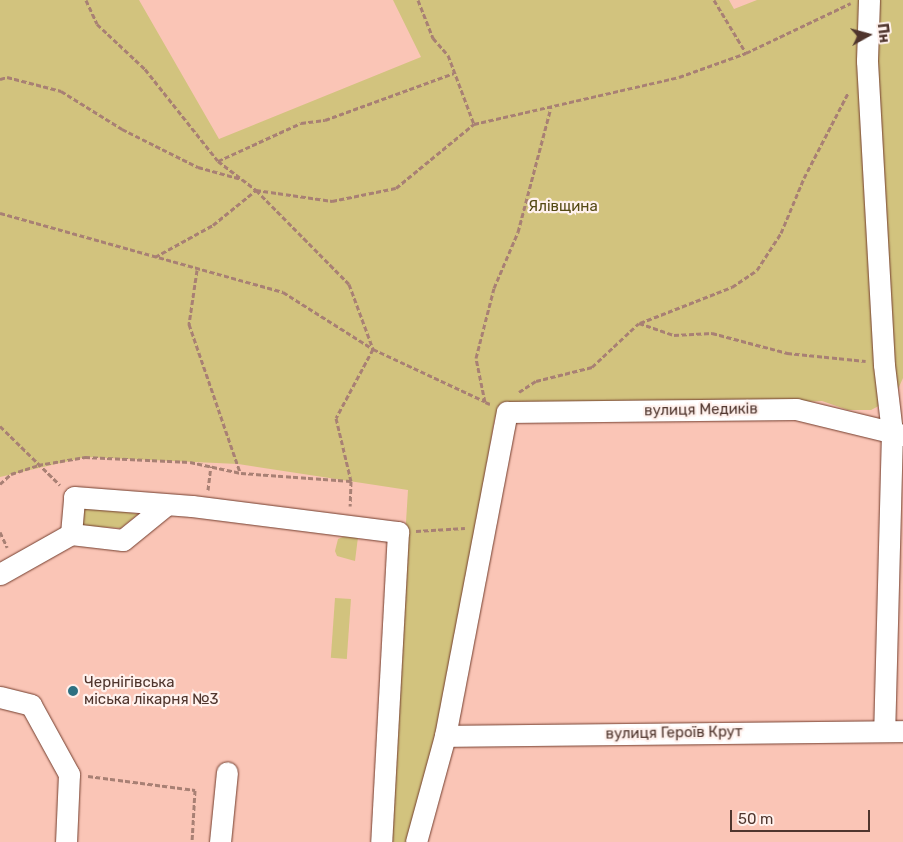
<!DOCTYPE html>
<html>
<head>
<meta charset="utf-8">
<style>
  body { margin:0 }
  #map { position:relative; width:903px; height:842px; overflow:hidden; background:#fac5b6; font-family:Rubik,sans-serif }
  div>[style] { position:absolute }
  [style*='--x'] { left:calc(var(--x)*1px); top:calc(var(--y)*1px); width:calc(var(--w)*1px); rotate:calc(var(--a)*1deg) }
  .green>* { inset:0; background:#d2c37e; transform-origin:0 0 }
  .path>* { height:3px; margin-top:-1.5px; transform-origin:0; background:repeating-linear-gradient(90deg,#a88074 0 5px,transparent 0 7.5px) }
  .roads { filter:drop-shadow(0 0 1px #733d2d) drop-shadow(0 0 1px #733d2d) }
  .minor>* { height:21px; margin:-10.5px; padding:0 10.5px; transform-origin:10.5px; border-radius:10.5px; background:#fff }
  .dots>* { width:14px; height:14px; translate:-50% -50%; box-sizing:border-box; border:2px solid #fff1ed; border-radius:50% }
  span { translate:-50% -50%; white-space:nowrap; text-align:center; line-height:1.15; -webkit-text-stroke:4.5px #fff1ed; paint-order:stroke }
  .park-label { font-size:15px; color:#544913 }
  .street-label { font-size:15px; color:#4f352d }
  .poi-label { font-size:15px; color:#4f352d }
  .left { translate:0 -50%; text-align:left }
  .north { position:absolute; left:843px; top:10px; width:50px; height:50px; -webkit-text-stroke:4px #fff1ed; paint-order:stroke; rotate:83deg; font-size:14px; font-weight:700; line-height:20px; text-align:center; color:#4f352d }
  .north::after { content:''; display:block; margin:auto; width:18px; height:22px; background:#4f352d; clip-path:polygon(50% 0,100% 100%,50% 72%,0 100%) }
  .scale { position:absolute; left:730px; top:810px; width:140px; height:22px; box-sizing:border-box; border:2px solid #4f352d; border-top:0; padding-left:6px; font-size:15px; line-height:18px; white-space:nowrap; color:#4f352d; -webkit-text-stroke:4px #fff1ed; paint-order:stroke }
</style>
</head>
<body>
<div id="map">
  <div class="green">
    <i style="clip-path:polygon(0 0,139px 0,219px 139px,421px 57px,393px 0,729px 0,734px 9px,757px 0,903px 0,903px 378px,894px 398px,871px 410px,848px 410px,822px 401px,495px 417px,447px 684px,409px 842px,386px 842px,408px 490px,238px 464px,86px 457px,0 477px)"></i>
    <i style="clip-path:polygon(85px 506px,138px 514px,121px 528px,83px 526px,79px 511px)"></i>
    <i style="clip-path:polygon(347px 535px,358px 537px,355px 561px,337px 556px,335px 551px,338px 539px)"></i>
    <i style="left:335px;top:598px;width:16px;height:60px;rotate:4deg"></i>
  </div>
  <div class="path">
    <i style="--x:86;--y:0;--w:26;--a:65"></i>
    <i style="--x:97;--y:24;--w:66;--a:43.2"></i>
    <i style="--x:145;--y:69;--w:117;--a:51.6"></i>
    <i style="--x:218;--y:161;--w:48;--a:37.3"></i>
    <i style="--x:256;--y:190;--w:77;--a:8.2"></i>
    <i style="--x:332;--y:201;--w:65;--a:-11.5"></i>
    <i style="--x:396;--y:188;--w:101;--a:-39.4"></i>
    <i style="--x:418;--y:0;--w:41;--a:68.5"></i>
    <i style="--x:433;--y:38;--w:23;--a:49"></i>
    <i style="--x:448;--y:55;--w:74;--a:69.4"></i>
    <i style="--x:474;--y:124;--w:210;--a:-12.9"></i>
    <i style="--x:679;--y:77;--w:71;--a:-19.7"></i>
    <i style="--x:746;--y:53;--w:116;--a:-25.5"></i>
    <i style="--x:714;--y:0;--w:62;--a:58.9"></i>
    <i style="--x:0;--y:79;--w:7;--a:-16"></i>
    <i style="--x:7;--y:77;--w:56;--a:14.5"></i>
    <i style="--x:61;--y:91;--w:72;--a:31.9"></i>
    <i style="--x:122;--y:129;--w:85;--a:26.6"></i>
    <i style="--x:198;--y:167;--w:45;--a:15.6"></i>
    <i style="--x:218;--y:161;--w:91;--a:-24.6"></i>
    <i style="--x:301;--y:123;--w:24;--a:-7"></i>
    <i style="--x:325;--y:120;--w:137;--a:-20"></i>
    <i style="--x:0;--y:213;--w:294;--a:15.6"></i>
    <i style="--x:283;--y:292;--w:107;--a:32.3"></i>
    <i style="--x:373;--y:349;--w:123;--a:25.1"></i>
    <i style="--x:155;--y:257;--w:66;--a:-28.9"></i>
    <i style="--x:213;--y:225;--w:55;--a:-39.1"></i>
    <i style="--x:256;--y:190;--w:132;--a:45.3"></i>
    <i style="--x:349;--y:284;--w:69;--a:69.7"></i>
    <i style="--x:373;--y:349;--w:78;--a:118.2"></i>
    <i style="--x:336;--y:418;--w:65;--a:76.6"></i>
    <i style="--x:197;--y:270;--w:55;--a:98.4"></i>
    <i style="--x:189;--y:324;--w:157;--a:71"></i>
    <i style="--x:640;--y:323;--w:99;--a:-21.4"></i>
    <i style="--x:732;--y:287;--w:30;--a:-34"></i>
    <i style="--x:757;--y:270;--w:44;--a:-57"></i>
    <i style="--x:781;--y:233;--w:60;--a:-67.3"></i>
    <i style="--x:804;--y:178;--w:96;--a:-62.6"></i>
    <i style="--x:519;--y:392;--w:20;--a:-33"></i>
    <i style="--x:536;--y:381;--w:58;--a:-14"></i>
    <i style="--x:592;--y:367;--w:64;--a:-43.1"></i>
    <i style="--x:639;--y:323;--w:37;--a:19"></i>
    <i style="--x:674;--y:335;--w:38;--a:-3"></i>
    <i style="--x:712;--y:333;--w:78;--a:14.9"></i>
    <i style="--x:787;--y:353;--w:79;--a:5.8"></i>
    <i style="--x:490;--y:404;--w:5;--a:-158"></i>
    <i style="--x:485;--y:402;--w:45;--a:-101.6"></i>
    <i style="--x:476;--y:358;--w:72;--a:-75.6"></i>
    <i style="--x:494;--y:288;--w:61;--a:-66.8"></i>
    <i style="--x:518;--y:232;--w:129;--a:-75.2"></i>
    <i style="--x:0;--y:426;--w:84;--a:44.5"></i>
    <i style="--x:0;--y:484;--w:15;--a:-42"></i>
    <i style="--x:11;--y:474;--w:28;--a:-18"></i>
    <i style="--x:38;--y:465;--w:48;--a:-9.7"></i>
    <i style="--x:85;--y:457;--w:105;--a:2.7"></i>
    <i style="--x:190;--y:462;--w:52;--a:12.2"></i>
    <i style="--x:241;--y:473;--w:110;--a:4.2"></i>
    <i style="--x:351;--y:481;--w:25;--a:92"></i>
    <i style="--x:208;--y:490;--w:24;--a:-83"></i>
    <i style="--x:416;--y:531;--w:49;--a:-3.5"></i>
    <i style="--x:0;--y:532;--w:17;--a:65"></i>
    <i style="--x:88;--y:776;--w:108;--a:7.5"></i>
    <i style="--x:195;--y:790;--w:52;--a:93.3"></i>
  </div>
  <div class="roads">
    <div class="minor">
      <i style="--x:869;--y:0;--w:61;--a:91.9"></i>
      <i style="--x:867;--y:61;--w:304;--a:86.8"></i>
      <i style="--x:884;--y:365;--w:67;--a:83.2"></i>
      <i style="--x:892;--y:432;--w:299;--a:91.5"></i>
      <i style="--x:71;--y:534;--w:52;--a:6.6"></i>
      <i style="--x:123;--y:540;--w:55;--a:-39.1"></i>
      <i style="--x:0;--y:574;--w:81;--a:-29.4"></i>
      <i style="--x:71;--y:534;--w:37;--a:-85"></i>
      <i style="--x:74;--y:497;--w:118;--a:4.4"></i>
      <i style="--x:192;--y:506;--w:208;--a:7.2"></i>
      <i style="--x:398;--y:532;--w:310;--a:93.1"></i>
      <i style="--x:0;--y:697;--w:32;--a:14"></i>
      <i style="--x:31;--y:705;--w:79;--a:61.2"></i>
      <i style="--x:69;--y:774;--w:68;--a:92.5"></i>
      <i style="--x:445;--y:736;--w:458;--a:-0.6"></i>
      <i style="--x:220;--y:842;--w:70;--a:-84.3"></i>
      <i style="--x:416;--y:842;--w:110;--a:-74.7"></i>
      <i style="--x:445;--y:736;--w:330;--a:-79.2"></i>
      <i style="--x:507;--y:412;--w:289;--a:-0.6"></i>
      <i style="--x:796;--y:409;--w:110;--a:13.7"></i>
    </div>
  </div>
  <div class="dots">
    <i style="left:73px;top:691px;background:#2d7081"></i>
  </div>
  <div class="park-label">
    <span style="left:563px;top:207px">Ялівщина</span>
  </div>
  <div class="street-label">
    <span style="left:701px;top:410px;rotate:-1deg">вулиця Медиків</span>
    <span style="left:674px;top:733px;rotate:-1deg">вулиця Героїв Крут</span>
  </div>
  <div class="poi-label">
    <span class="left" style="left:84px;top:691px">Чернігівська<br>міська лікарня №3</span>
  </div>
  <div class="north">Пн</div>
  <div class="scale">50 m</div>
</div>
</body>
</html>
